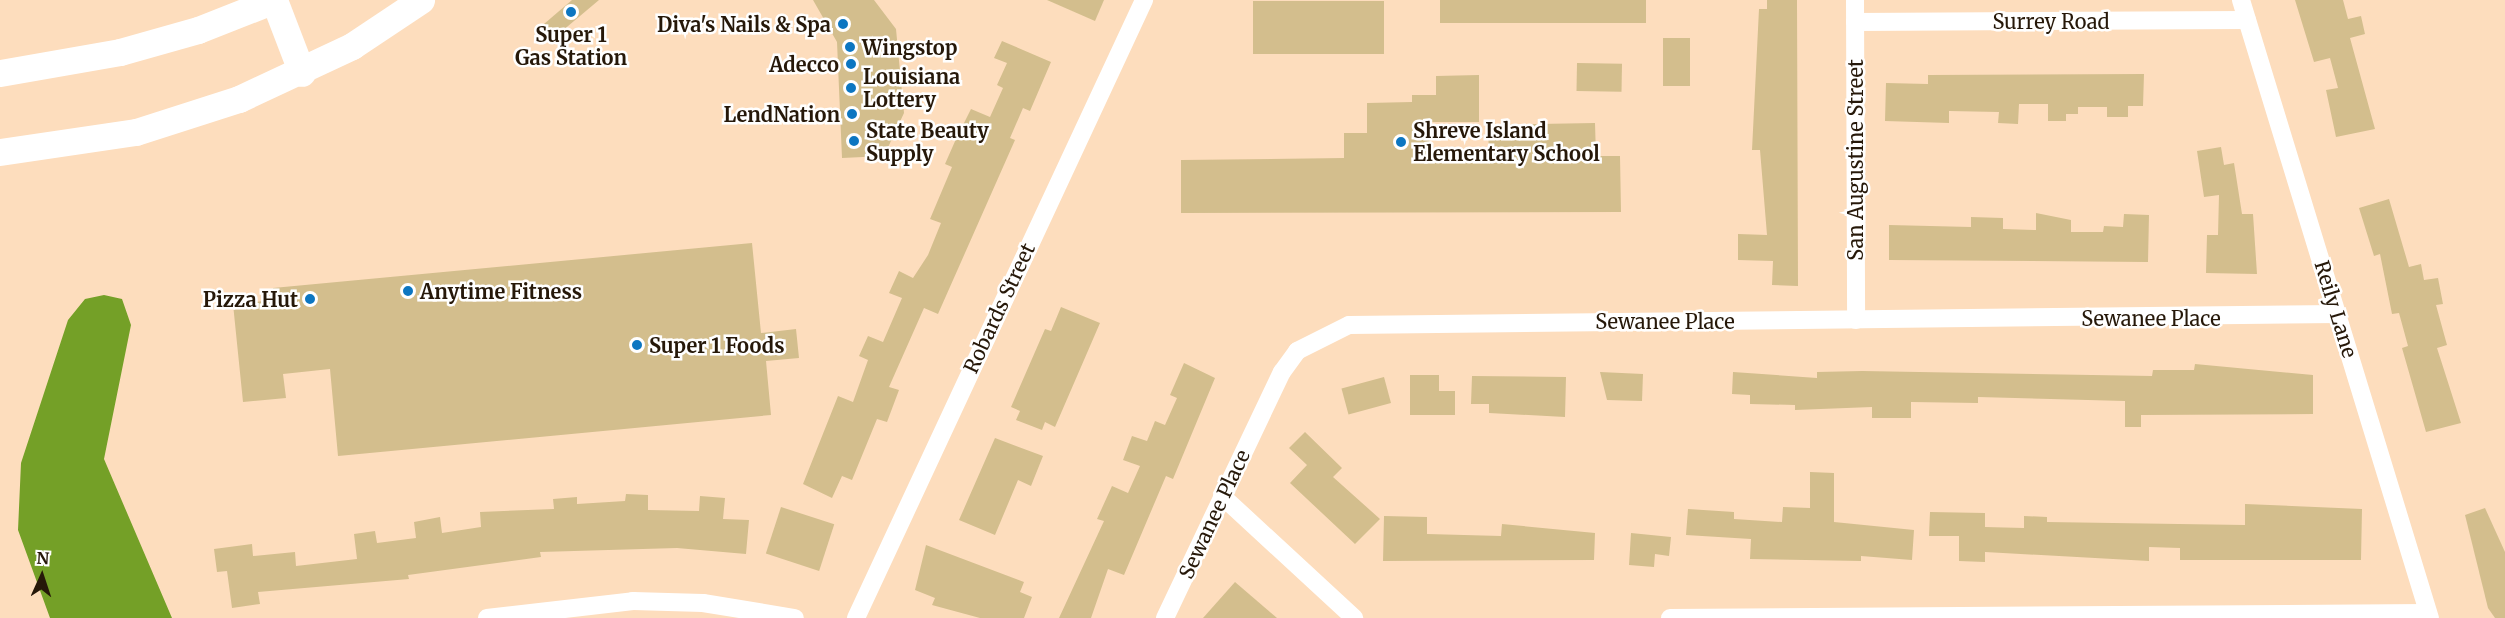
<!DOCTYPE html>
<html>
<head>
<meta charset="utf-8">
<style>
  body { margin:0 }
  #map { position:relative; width:2505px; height:618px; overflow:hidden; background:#fdddbd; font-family:Merriweather,serif }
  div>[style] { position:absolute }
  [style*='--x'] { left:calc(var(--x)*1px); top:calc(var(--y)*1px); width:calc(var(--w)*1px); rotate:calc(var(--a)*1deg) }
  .water>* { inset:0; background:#74a027 }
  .building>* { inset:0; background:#d3be8d; transform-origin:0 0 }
  .minor>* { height:18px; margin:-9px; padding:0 9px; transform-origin:9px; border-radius:9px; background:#fff }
  .secondary>* { height:27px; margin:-13.5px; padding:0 13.5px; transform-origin:13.5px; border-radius:13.5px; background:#fff }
  .dots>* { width:16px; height:16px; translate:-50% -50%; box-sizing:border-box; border:3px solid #fff; border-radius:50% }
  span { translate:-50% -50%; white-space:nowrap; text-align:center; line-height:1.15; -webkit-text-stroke:5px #fff; paint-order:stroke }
  .street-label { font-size:20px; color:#261809 }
  .poi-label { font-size:20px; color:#261809; font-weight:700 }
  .right { translate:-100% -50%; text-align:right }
  .left { translate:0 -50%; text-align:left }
  .north { position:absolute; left:12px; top:546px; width:60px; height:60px; -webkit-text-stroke:4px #fff; paint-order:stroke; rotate:3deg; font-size:16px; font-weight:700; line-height:24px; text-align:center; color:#261809 }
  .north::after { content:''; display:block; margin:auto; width:21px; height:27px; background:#261809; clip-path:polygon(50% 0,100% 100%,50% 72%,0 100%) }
</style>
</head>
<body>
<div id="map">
  <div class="water">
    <i style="clip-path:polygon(104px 295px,122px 299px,131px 325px,104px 459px,172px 618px,50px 618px,18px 530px,21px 463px,68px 320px,85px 299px)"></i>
  </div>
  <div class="building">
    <i style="clip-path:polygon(572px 0,599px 0,555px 37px,544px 24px)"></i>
    <i style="clip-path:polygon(813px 0,874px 0,896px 29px,904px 113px,884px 156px,842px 158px,837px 42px)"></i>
    <i style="clip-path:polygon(1047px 0,1104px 0,1095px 21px)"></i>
    <i style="left:1440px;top:0;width:206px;height:23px"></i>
    <i style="clip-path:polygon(1767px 0,1797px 0,1798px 286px,1772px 285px,1773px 261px,1738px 260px,1738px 234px,1767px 235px,1760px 150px,1752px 150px,1759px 9px,1767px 9px)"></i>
    <i style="clip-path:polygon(2295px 0,2343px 0,2348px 19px,2361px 16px,2365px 34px,2350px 38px,2375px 129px,2336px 137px,2326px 90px,2338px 88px,2330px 58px,2314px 62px)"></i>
    <i style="left:1384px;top:1px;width:53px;height:131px;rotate:90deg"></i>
    <i style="left:1663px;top:38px;width:27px;height:48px"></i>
    <i style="clip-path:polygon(1002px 41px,1051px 62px,1030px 111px,1023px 108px,1010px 138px,1015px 140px,938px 314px,924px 308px,889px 387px,899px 390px,887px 422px,877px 419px,852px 480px,842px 476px,832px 498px,803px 484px,838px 396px,853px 402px,868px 360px,859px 356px,868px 336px,883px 342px,902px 298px,889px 293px,899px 271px,913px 278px,928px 255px,941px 223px,930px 219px,952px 167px,945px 164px,956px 139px,971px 109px,990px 117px,1003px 88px,997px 85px,1007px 63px,994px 58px)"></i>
    <i style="left:1577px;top:63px;width:45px;height:28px;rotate:1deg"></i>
    <i style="clip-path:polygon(2144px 74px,2143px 106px,2128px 106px,2128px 117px,2107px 117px,2107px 107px,2078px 107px,2078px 114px,2066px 114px,2066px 121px,2048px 121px,2048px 104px,2019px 104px,2018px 124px,1998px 123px,1999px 112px,1949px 111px,1949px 123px,1885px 121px,1886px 83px,1928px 84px,1928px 75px)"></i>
    <i style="clip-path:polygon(1479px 75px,1479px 122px,1429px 122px,1430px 158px,1489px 157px,1488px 125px,1595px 123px,1596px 156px,1620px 156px,1621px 212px,1181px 213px,1181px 160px,1344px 158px,1344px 133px,1367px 133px,1367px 103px,1412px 102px,1412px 95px,1436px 95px,1436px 76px)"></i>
    <i style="clip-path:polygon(2221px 147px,2224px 165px,2234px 163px,2242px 214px,2253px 214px,2257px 274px,2206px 273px,2207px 235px,2218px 235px,2219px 195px,2204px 197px,2197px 151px)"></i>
    <i style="clip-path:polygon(2389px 199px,2409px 267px,2421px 264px,2424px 280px,2438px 278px,2443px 304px,2436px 305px,2447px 345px,2437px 348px,2461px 423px,2426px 432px,2402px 348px,2408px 346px,2399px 313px,2392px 314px,2380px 254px,2374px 256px,2359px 208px)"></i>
    <i style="clip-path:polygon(2036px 213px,2071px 220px,2071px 232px,2103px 232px,2104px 226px,2123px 227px,2124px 214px,2149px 215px,2148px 262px,1889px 260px,1889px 225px,1971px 227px,1971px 217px,2003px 218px,2003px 229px,2036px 230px)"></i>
    <i style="clip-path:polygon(752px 243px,761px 333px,796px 329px,799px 358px,766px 361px,771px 415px,338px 456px,330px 369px,283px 374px,286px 398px,243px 402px,233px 304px,274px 300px,273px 288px)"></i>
    <i style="clip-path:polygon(1061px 307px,1100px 323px,1055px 427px,1045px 422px,1042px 430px,1016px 420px,1020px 411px,1011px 407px,1045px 329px,1051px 331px)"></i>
    <i style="clip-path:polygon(1184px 363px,1215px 378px,1173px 479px,1166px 476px,1124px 575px,1108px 569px,1091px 618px,1059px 618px,1104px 521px,1097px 519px,1112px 486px,1128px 493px,1140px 466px,1123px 460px,1132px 436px,1147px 441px,1155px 421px,1165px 425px,1177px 398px,1170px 395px)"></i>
    <i style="clip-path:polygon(2195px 364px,2313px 375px,2313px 414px,2141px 415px,2141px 427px,2125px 427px,2125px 401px,1978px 397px,1978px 403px,1911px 402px,1911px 418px,1872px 418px,1872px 407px,1795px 410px,1795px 405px,1750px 404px,1750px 395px,1732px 394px,1733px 372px,1817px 378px,1817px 372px,1862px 371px,2152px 376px,2153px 370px,2194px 370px)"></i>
    <i style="clip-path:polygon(1600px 372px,1643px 374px,1642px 401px,1607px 400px)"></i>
    <i style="clip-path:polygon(1410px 375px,1439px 375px,1439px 391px,1455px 391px,1455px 415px,1410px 415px)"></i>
    <i style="clip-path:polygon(1472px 376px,1566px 377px,1565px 417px,1489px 413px,1489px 404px,1471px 404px)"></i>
    <i style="left:1384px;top:377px;width:27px;height:44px;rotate:75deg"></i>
    <i style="clip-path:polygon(1305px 432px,1342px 468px,1333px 477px,1380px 519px,1355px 544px,1290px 483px,1307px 465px,1289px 448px)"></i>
    <i style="clip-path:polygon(995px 438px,1043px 456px,1031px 486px,1018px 480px,995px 535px,959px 520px)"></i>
    <i style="clip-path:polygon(1810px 472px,1834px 473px,1834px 522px,1914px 530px,1912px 560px,1861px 556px,1861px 561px,1750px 559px,1751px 539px,1686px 535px,1688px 509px,1734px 512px,1734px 519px,1782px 522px,1783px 507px,1810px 508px)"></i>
    <i style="clip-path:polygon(626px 494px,648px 495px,648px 510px,699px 511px,700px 496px,725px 498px,723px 519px,749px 520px,746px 554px,677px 548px,540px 552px,541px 557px,408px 575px,409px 579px,258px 592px,260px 604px,232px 608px,227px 571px,217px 572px,214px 549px,252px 544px,253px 556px,295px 552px,296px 566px,357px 559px,354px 534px,375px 531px,377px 543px,416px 538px,414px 522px,440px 517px,442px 533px,481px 527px,480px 512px,554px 509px,553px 499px,577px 497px,577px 504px,625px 501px)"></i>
    <i style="clip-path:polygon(2245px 504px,2362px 509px,2361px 560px,2180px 560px,2180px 548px,2149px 547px,2149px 561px,1985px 552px,1985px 562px,1959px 561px,1959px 536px,1929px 536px,1930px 512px,1985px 513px,1985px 527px,2024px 528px,2024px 516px,2047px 517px,2047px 522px,2245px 525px)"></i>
    <i style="left:781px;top:507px;width:56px;height:49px;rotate:18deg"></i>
    <i style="clip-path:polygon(2485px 508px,2505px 552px,2505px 618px,2495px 618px,2488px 608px,2465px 515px)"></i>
    <i style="clip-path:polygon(1384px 516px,1427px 517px,1427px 534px,1501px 536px,1502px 524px,1595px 533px,1594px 560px,1383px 561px)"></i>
    <i style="clip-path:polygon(1631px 533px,1671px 537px,1669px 556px,1655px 554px,1654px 567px,1629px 565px)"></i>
    <i style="clip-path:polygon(926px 545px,1024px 582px,1020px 592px,1032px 597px,1024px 618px,980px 618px,932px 605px,935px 598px,915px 590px)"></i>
    <i style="clip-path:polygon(1235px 582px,1277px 618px,1203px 618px)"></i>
  </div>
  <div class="minor">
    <i style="--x:1855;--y:0;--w:320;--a:89.8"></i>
    <i style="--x:2241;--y:0;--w:646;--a:73"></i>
    <i style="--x:1855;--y:22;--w:392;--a:-0.3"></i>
    <i style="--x:1222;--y:496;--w:180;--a:42.7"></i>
    <i style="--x:487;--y:618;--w:147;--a:-6.6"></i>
    <i style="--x:633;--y:601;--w:70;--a:1.6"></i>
    <i style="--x:703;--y:603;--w:93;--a:9.3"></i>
    <i style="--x:856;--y:618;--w:682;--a:-65.01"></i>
    <i style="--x:1165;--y:618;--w:272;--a:-64.6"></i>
    <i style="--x:1282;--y:372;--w:26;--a:-54"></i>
    <i style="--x:1297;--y:351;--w:58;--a:-26.6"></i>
    <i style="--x:1349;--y:325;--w:989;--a:-0.64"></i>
    <i style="--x:1670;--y:618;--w:758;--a:-0.38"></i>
  </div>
  <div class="secondary">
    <i style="--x:274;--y:0;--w:78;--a:69"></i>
    <i style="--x:0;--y:73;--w:122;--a:-9.9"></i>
    <i style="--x:120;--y:52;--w:81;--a:-15.8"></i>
    <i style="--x:198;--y:30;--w:82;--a:-21.5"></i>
    <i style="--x:0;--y:152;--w:137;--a:-8.4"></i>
    <i style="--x:136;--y:132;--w:108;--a:-17.8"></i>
    <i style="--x:239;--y:99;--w:125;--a:-25.1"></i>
    <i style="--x:352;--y:46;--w:83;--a:-33.7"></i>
  </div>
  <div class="dots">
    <i style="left:571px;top:12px;background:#0c76c1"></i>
    <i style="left:843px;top:24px;background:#0c76c1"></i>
    <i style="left:850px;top:47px;background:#0c76c1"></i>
    <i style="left:851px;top:64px;background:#0c76c1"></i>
    <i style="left:851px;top:88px;background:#0c76c1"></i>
    <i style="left:852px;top:114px;background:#0c76c1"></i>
    <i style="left:854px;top:141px;background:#0c76c1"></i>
    <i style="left:1401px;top:142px;background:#0c76c1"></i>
    <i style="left:408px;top:291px;background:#0c76c1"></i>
    <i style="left:310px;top:299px;background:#0c76c1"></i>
    <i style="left:637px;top:345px;background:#0c76c1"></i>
  </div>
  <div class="street-label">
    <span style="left:2051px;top:21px">Surrey Road</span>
    <span style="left:1855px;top:160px;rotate:-90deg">San Augustine Street</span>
    <span style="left:999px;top:308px;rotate:-65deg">Robards Street</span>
    <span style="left:2336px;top:309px;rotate:73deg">Reily Lane</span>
    <span style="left:2151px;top:318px">Sewanee Place</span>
    <span style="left:1665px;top:321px">Sewanee Place</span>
    <span style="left:1214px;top:514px;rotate:-65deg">Sewanee Place</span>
  </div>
  <div class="poi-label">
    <span class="right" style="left:831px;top:24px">Diva's Nails &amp; Spa</span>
    <span style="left:571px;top:46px">Super 1<br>Gas Station</span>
    <span class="left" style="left:862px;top:47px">Wingstop</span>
    <span class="right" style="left:839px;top:64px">Adecco</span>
    <span class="left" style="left:863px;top:88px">Louisiana<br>Lottery</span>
    <span class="right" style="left:840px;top:114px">LendNation</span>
    <span class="left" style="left:866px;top:142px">State Beauty<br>Supply</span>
    <span class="left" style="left:1413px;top:142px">Shreve Island<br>Elementary School</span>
    <span class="left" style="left:420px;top:291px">Anytime Fitness</span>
    <span class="right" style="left:298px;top:299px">Pizza Hut</span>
    <span class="left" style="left:649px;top:345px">Super 1 Foods</span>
  </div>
  <div class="north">N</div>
</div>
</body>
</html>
